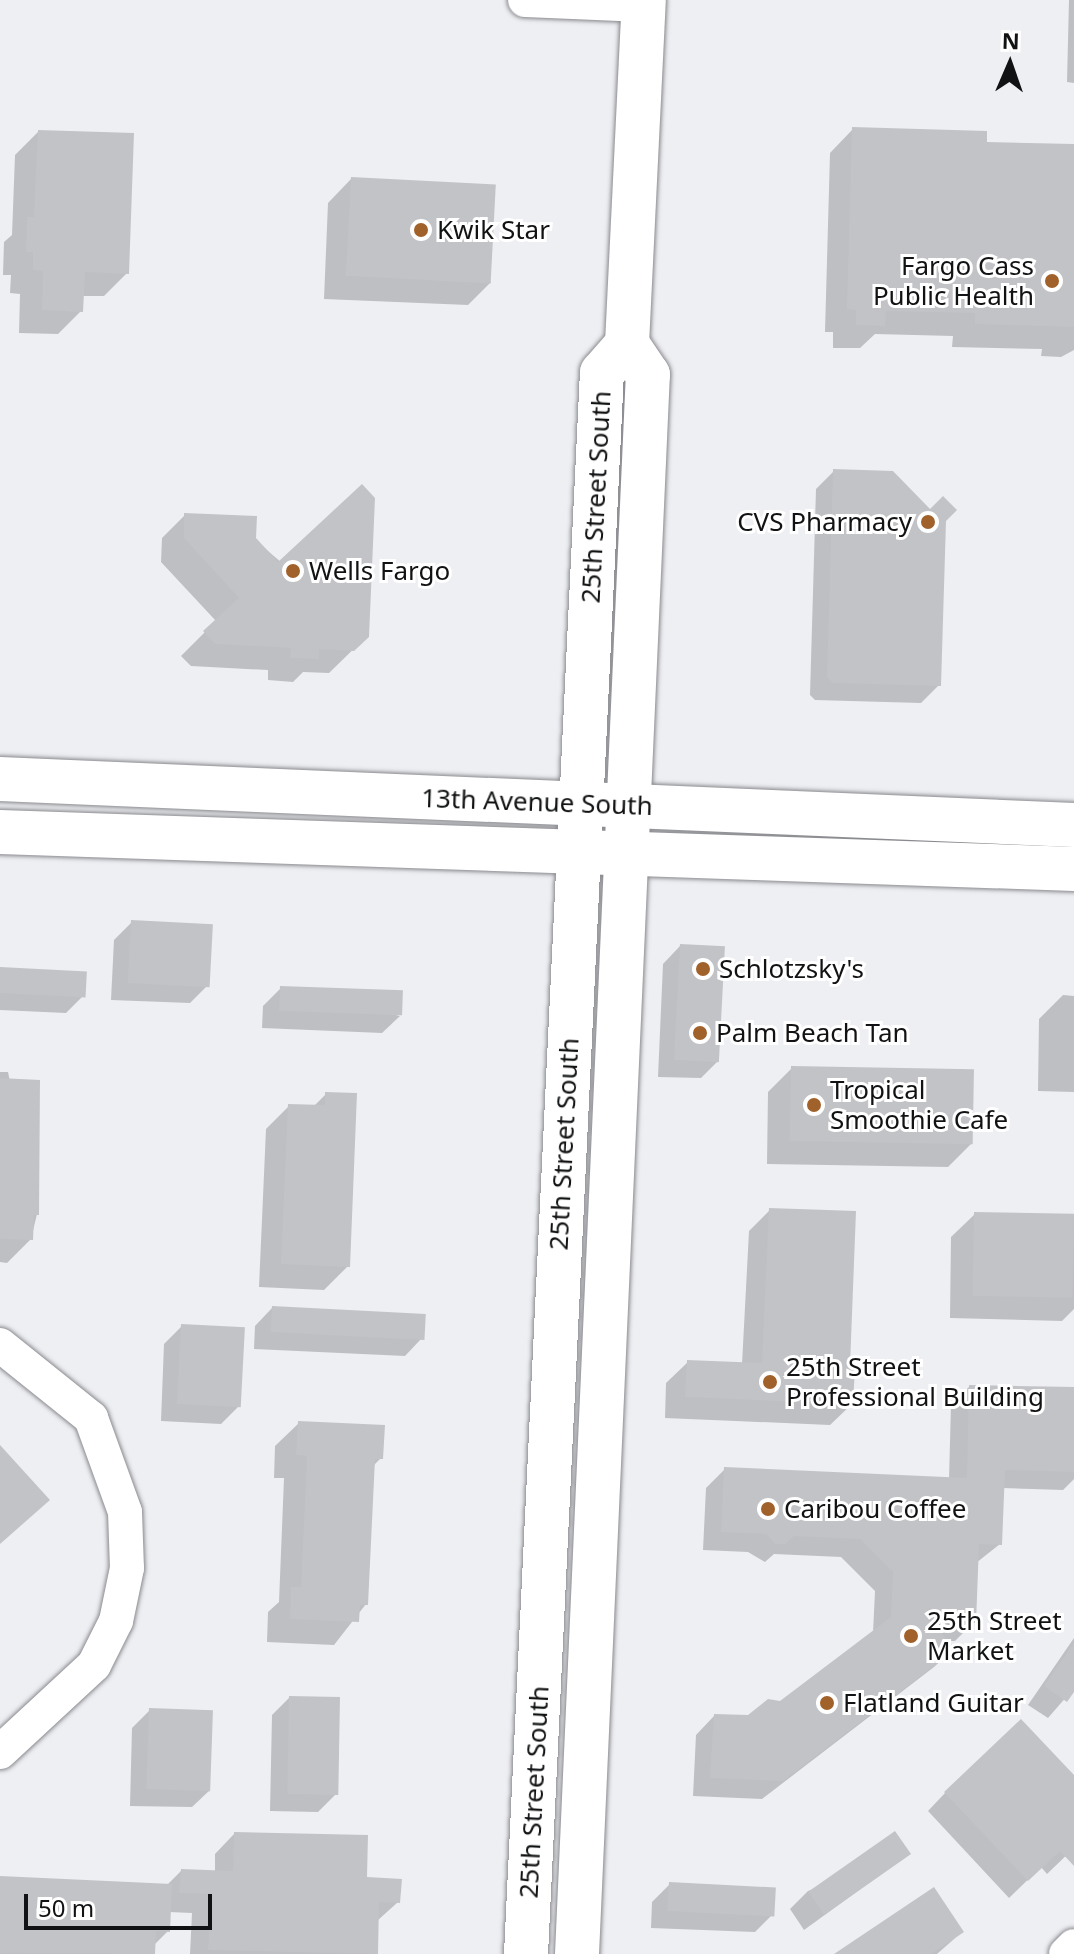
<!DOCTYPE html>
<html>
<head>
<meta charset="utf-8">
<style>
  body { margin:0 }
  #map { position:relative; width:1074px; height:1954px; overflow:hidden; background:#eeeff3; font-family:"Noto Sans",sans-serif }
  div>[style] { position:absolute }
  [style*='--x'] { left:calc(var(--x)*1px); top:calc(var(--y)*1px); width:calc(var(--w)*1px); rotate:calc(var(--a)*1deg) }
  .shadow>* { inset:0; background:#0003 }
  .building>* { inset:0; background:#c2c3c7; transform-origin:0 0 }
  .roads { filter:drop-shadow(0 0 2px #898a8e) drop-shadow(0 0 2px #898a8e) }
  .minor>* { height:34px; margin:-17px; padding:0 17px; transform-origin:17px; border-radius:17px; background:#fff }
  .major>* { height:44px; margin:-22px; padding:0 22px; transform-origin:22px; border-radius:22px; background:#fff }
  .dots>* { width:22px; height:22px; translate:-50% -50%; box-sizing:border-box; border:4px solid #fff; border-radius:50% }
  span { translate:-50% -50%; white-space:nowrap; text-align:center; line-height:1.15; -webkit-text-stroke:6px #fff; paint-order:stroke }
  .poi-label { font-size:26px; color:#111213 }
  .left { translate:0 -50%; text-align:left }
  .right { translate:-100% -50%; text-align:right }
  .street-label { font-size:26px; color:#111213 }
  .north { position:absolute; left:970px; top:24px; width:80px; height:80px; -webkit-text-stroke:6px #fff; paint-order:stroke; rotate:2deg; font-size:22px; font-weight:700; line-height:32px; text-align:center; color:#111213 }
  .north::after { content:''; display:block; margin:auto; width:28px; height:36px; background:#111213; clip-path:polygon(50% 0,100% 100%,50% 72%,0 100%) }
  .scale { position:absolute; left:24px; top:1894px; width:188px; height:36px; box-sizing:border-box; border:4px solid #111213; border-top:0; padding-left:10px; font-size:24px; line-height:28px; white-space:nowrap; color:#111213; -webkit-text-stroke:6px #fff; paint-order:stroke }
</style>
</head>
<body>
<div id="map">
  <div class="shadow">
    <i style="clip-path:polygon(1069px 0,1074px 0,1074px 83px,1067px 82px)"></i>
    <i style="clip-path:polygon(853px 129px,985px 144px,1074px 146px,1074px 350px,1061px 357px,1041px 356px,1042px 349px,952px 347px,953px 336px,875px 334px,860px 348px,833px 348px,833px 332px,825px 332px,830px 153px)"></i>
    <i style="clip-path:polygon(38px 132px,127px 273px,104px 296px,82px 296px,81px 311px,58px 334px,19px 333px,20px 294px,10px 293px,11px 275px,3px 275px,4px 242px,12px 235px,15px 155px)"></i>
    <i style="clip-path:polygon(351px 179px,491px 282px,468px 305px,324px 299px,328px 203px)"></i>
    <i style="clip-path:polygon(834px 471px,944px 520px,939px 685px,921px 703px,815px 700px,810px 695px,816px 489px)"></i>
    <i style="clip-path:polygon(185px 515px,254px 539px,367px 636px,329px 673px,303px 672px,293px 682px,268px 680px,268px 670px,191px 666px,181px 656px,216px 621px,161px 562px,162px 538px)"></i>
    <i style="clip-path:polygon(132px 922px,208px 985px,190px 1003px,111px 1000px,114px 940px)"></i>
    <i style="clip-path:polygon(680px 946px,719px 1060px,701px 1078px,658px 1077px,663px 964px)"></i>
    <i style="clip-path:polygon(0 969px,84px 995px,66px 1013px,0 1010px)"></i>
    <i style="clip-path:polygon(281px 988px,400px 1016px,382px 1033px,262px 1028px,263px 1006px)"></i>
    <i style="clip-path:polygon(1063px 995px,1074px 996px,1074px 1092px,1038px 1091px,1039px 1019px)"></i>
    <i style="clip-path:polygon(792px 1068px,971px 1144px,948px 1167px,767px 1164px,768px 1092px)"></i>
    <i style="clip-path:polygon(0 1072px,8px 1072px,37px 1214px,31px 1239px,7px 1263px,0 1262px)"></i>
    <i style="clip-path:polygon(326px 1094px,348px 1266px,324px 1290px,259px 1287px,266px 1129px,289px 1106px,313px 1107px)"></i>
    <i style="clip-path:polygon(770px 1210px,847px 1368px,852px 1404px,830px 1425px,665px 1418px,666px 1383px,688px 1362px,742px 1364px,749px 1231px)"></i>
    <i style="clip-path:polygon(975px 1214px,1074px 1216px,1074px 1309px,1062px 1321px,950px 1318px,951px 1237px)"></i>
    <i style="clip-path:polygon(272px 1308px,422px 1338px,405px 1356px,254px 1349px,255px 1326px)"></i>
    <i style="clip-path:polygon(182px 1326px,239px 1406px,221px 1424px,161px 1421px,164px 1344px)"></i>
    <i style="clip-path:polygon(969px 1387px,1074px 1389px,1074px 1479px,1063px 1490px,1003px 1488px,1000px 1544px,976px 1563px,974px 1622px,955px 1641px,945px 1641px,953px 1649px,934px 1667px,762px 1799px,693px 1796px,696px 1735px,714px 1716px,748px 1717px,781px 1704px,873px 1633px,875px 1591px,841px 1557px,774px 1554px,765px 1562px,748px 1552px,703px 1550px,706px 1488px,725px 1469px,949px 1479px,951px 1405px)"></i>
    <i style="clip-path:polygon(299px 1423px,381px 1458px,372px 1467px,366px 1604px,334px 1645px,267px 1642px,268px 1612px,279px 1602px,284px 1478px,274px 1478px,275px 1446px)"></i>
    <i style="clip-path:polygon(1074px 1638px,1074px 1688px,1048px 1718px,1028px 1705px)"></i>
    <i style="clip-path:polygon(289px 1698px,336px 1794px,318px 1812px,270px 1811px,272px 1715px)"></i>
    <i style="clip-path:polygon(150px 1710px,210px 1790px,192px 1807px,130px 1806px,132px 1728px)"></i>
    <i style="clip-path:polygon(1074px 1776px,1074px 1848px,1047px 1874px,1041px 1867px,1009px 1898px,928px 1811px,945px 1793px)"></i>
    <i style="clip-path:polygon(234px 1834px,365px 1879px,398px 1902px,377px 1921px,376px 1954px,190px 1954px,192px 1913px,169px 1912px,168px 1931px,153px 1946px,153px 1954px,0 1954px,0 1878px,167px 1885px,181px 1871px,215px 1873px,215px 1854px)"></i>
    <i style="clip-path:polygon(909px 1854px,804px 1930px,790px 1909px,808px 1891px)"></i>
    <i style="clip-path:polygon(670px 1884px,773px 1914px,755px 1932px,651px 1928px,652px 1902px)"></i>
    <i style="clip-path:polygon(962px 1932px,937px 1954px,840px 1954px)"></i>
  </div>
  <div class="building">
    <i style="clip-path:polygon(852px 127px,987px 131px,987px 142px,1074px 144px,1074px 327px,975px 324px,975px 313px,886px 311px,885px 326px,856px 325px,856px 310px,847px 309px)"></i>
    <i style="clip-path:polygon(38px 130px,134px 133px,129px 274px,85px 272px,83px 312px,42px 310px,43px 271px,33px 270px,33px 252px,26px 252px,27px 217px,34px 217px)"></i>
    <i style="left:351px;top:177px;width:145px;height:99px;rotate:3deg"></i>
    <i style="clip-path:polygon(833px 469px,893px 471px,930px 509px,943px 496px,957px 510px,946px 521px,941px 686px,833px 683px,827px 677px)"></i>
    <i style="clip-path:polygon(362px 484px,375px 498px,369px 637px,354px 651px,319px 649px,319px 659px,290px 658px,291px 648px,215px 644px,203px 631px,239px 598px,184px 538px,184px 513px,257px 516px,256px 538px,278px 562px)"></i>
    <i style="left:131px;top:920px;width:82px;height:63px;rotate:3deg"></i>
    <i style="left:680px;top:944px;width:45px;height:116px;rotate:3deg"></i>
    <i style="left:0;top:967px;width:87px;height:26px;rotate:3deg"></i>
    <i style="left:280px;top:986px;width:123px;height:25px;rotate:2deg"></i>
    <i style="left:791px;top:1066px;width:183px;height:75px;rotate:1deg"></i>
    <i style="clip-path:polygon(0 1078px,40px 1080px,39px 1215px,34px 1215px,33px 1240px,0 1239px)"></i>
    <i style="clip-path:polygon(325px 1092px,357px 1093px,350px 1267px,281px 1264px,288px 1104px,325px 1105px)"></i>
    <i style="clip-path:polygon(769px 1208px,856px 1211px,850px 1366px,855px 1367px,853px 1404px,685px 1397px,687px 1360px,762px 1363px)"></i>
    <i style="left:974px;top:1212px;width:100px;height:84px;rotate:1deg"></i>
    <i style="left:272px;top:1306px;width:154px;height:26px;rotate:3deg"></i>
    <i style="left:181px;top:1324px;width:64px;height:80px;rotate:3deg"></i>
    <i style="clip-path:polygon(969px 1385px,1074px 1387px,1074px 1472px,1005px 1470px,1002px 1545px,979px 1544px,976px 1623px,950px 1622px,930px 1608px,924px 1615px,956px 1649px,783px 1781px,710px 1778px,714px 1714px,748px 1715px,768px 1699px,780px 1701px,891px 1617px,893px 1572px,860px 1539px,794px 1536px,785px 1544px,775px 1544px,767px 1534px,721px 1532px,724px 1467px,967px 1478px)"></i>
    <i style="clip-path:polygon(298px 1421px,385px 1425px,383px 1459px,375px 1459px,368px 1605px,360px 1605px,359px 1622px,290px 1619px,291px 1587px,301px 1587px,307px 1456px,296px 1455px)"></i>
    <i style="clip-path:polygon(0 1445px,50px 1500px,0 1544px)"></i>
    <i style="clip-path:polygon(1074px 1643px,1074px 1692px,1067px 1702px,1044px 1686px)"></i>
    <i style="left:289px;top:1696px;width:51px;height:98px;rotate:1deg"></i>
    <i style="left:149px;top:1708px;width:64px;height:81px;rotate:2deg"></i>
    <i style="clip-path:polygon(1021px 1719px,1074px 1775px,1074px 1866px,1060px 1851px,1028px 1881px,944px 1792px)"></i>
    <i style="left:895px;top:1831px;width:28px;height:106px;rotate:55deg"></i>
    <i style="clip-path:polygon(234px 1832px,368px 1835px,367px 1877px,402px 1879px,400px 1903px,379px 1902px,378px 1954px,208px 1950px,211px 1894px,179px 1893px,181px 1869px,233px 1871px)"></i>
    <i style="clip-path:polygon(0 1876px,172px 1884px,170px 1932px,156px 1931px,155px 1954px,0 1953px)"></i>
    <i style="left:669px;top:1882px;width:107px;height:29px;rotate:3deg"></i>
    <i style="clip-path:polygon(934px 1887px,964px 1932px,931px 1954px,834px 1954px)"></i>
  </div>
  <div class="roads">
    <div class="minor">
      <i style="--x:525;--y:0;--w:119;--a:2.4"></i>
      <i style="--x:0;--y:1345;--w:117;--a:38.7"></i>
      <i style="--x:91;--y:1418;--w:100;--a:70.1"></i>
      <i style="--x:125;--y:1512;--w:56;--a:88"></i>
      <i style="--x:127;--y:1568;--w:54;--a:101.7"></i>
      <i style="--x:116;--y:1621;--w:49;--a:116.6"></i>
      <i style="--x:94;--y:1665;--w:128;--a:137.2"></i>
      <i style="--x:1066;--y:1954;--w:11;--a:-45"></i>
    </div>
    <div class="major">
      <i style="--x:0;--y:779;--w:1075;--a:2.45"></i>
      <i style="--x:0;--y:832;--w:1075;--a:1.97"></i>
      <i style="--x:526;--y:1954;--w:1583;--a:-87.25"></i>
      <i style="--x:602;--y:373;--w:38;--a:-49"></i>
      <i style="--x:577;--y:1954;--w:1581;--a:-87.43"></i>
      <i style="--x:648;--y:375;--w:37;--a:-124"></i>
      <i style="--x:627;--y:344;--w:344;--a:-87.2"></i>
    </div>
  </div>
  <div class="dots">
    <i style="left:421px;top:230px;background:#a1612b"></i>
    <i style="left:1052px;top:281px;background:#a1612b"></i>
    <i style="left:928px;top:522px;background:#a1612b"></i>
    <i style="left:293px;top:571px;background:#a1612b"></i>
    <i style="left:703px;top:969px;background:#a1612b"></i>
    <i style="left:700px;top:1033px;background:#a1612b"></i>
    <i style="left:814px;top:1105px;background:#a1612b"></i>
    <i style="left:770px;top:1382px;background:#a1612b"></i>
    <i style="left:768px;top:1509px;background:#a1612b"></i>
    <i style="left:911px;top:1636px;background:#a1612b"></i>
    <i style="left:827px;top:1703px;background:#a1612b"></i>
  </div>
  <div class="poi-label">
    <span class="left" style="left:437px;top:230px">Kwik Star</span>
    <span class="right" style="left:1034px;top:281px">Fargo Cass<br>Public Health</span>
    <span class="right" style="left:912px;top:522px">CVS Pharmacy</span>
    <span class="left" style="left:309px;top:571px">Wells Fargo</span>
    <span class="left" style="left:719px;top:969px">Schlotzsky's</span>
    <span class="left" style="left:716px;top:1033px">Palm Beach Tan</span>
    <span class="left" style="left:830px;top:1105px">Tropical<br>Smoothie Cafe</span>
    <span class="left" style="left:786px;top:1382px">25th Street<br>Professional Building</span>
    <span class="left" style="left:784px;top:1509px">Caribou Coffee</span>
    <span class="left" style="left:927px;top:1636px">25th Street<br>Market</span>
    <span class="left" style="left:843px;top:1703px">Flatland Guitar</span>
  </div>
  <div class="street-label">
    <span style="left:596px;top:497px;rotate:-87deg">25th Street South</span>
    <span style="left:537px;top:802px;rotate:2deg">13th Avenue South</span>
    <span style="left:564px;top:1144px;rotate:-87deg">25th Street South</span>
    <span style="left:534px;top:1792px;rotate:-87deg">25th Street South</span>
  </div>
  <div class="north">N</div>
  <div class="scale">50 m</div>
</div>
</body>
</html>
